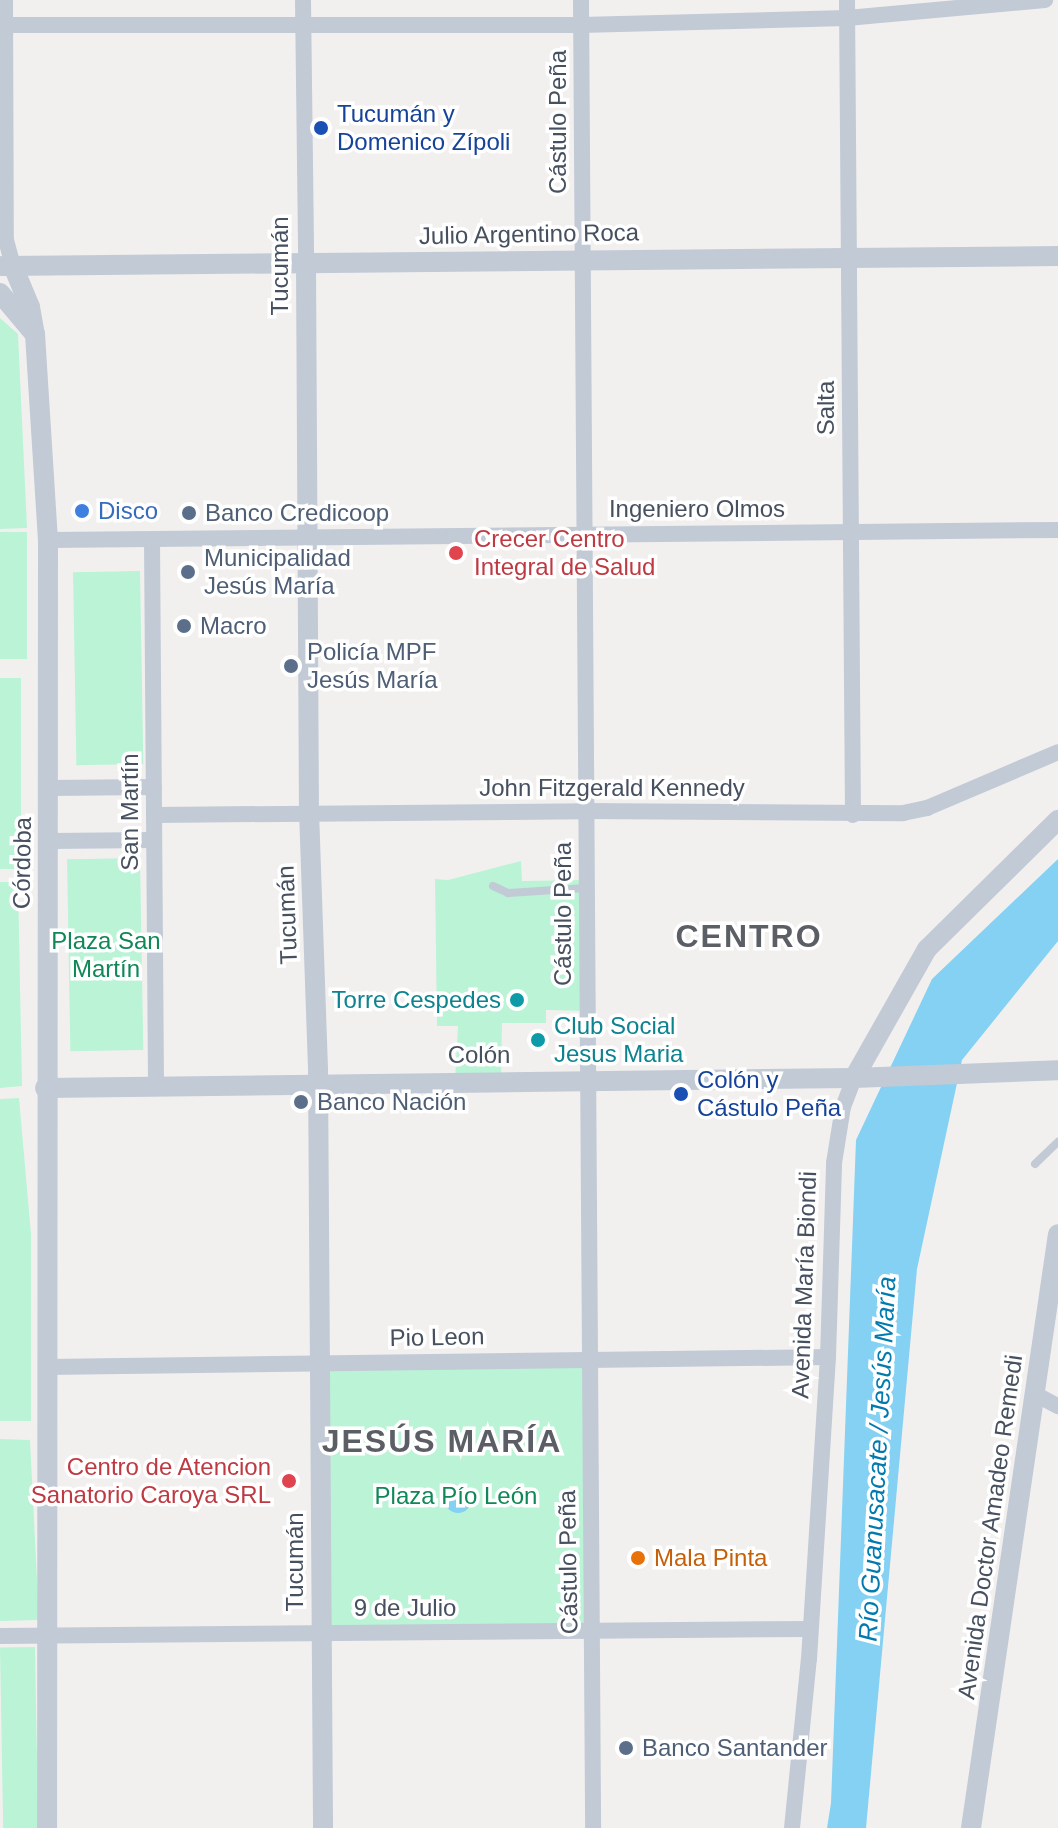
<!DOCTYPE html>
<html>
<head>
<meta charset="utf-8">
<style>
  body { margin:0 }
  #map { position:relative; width:1058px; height:1828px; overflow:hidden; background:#f2f0ef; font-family:Helvetica,sans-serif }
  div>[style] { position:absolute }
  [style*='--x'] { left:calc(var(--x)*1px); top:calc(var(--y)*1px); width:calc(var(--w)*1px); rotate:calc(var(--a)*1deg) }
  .green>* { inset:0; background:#bbf3d6; transform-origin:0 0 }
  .water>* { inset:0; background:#84d1f3 }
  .round { border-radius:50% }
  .service>* { height:8px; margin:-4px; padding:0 4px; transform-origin:4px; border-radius:4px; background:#c2cad6 }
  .minor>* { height:16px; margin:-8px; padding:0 8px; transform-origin:8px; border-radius:8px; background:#c2cad6 }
  .tertiary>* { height:20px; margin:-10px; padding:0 10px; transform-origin:10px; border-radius:10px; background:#c2cad6 }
  .dots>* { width:22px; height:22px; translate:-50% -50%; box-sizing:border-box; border:4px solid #fff; border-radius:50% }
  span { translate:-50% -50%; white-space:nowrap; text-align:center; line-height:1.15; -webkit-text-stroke:7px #fff; paint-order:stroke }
  .transit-label { font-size:24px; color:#164399 }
  .left { translate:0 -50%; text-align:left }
  .street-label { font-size:24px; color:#46505f }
  .shop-label { font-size:24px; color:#366cbe }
  .service-label { font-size:24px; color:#4e5e75 }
  .health-label { font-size:24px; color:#be3a42 }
  .right { translate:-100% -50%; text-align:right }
  .park-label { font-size:24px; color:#0f8757 }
  .culture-label { font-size:24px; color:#0d838f }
  .food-label { font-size:24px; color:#c56008 }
  .water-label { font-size:26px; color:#027aaf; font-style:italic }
  .district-label { font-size:32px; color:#5b5f65; font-weight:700; letter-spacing:2px }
</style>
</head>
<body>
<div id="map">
  <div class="green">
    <i style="clip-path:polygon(0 318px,18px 334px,27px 528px,0 529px)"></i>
    <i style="left:0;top:532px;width:27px;height:127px"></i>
    <i style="left:140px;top:571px;width:193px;height:67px;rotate:89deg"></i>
    <i style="left:0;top:678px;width:21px;height:191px"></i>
    <i style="left:140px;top:858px;width:192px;height:73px;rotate:89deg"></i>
    <i style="clip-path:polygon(521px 861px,522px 881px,586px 880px,587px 1011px,546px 1010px,546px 1023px,502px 1023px,501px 1080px,455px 1081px,458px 1026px,437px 1026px,435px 879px,448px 880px)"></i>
    <i style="clip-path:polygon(0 882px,18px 882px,22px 1086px,0 1088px)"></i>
    <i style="clip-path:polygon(19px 1098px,31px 1234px,31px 1421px,0 1421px,0 1099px)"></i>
    <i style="left:589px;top:1357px;width:274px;height:269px;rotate:89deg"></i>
    <i style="clip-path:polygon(0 1439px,30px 1440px,39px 1620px,0 1621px)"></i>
    <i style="left:35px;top:1647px;width:181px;height:35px;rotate:89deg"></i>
  </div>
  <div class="water">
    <i style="clip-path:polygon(1058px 859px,1058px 941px,962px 1060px,917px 1269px,866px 1828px,827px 1828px,831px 1803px,856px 1140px,932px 979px)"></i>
    <i class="round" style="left:445px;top:1487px;width:26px;height:26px"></i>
  </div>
  <div class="service">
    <i style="--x:493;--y:886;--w:17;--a:25"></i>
    <i style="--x:508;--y:893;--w:78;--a:-3.7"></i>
    <i style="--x:1035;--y:1164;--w:32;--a:-44"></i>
  </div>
  <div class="minor">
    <i style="--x:5;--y:0;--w:240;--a:89.8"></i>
    <i style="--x:6;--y:240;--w:27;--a:75"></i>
    <i style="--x:303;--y:0;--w:263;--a:89.3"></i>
    <i style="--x:581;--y:0;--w:1828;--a:89.62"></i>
    <i style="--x:847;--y:0;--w:815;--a:89.58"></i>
    <i style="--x:6;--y:25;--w:575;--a:0"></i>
    <i style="--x:581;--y:25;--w:266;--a:-1.5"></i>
    <i style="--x:847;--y:18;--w:199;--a:-5.2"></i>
    <i style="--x:152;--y:539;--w:546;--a:89.58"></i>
    <i style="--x:48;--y:540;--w:1010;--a:-0.57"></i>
    <i style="--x:49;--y:788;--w:105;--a:-0.5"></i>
    <i style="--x:154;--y:815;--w:432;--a:-0.5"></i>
    <i style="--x:586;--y:811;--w:317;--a:0.4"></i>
    <i style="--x:903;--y:813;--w:25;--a:-12"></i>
    <i style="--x:927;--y:808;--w:142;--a:-23.1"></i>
    <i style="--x:49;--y:841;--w:105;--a:-0.5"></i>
    <i style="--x:46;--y:1367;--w:782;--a:-0.73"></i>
    <i style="--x:1035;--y:1394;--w:26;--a:28"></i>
    <i style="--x:0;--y:1636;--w:810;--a:-0.5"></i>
    <i style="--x:792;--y:1828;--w:170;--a:-84.3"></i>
    <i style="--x:809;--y:1659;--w:303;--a:-86.4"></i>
    <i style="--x:828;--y:1357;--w:194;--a:-88.2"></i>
    <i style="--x:834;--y:1163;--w:57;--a:-80.9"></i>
    <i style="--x:843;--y:1107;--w:31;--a:-69"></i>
  </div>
  <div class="tertiary">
    <i style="--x:306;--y:263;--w:548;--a:89.69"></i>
    <i style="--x:309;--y:811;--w:259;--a:88"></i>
    <i style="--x:318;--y:1070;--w:758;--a:89.62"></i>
    <i style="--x:2;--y:266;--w:1056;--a:-0.54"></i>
    <i style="--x:13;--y:266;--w:44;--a:67.5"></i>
    <i style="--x:30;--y:307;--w:27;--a:80"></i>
    <i style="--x:35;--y:334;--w:206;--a:86.4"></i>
    <i style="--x:48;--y:540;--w:1288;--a:90.04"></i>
    <i style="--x:0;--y:293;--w:51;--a:49.8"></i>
    <i style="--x:854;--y:1078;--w:148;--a:-60.5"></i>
    <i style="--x:927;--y:949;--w:184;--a:-44.6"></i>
    <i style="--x:45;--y:1088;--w:809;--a:-0.71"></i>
    <i style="--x:854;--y:1078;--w:204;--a:-2.2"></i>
    <i style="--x:971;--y:1828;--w:600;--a:-81.67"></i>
  </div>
  <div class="dots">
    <i style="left:321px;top:128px;background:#1a4fb4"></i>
    <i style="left:82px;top:511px;background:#3f7fe0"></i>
    <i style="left:189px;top:513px;background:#5c6f8a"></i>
    <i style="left:456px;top:553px;background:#e0444e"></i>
    <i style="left:188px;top:572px;background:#5c6f8a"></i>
    <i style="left:184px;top:626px;background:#5c6f8a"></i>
    <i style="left:291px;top:666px;background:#5c6f8a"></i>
    <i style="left:517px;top:1000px;background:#0f9aa8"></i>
    <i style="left:538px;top:1040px;background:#0f9aa8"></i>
    <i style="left:681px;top:1094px;background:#1a4fb4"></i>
    <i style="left:301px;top:1102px;background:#5c6f8a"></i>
    <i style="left:289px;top:1481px;background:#e0444e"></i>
    <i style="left:638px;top:1558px;background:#e8710a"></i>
    <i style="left:626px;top:1748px;background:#5c6f8a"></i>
  </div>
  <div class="transit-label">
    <span class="left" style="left:337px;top:128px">Tucumán y<br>Domenico Zípoli</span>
    <span class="left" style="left:697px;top:1094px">Colón y<br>Cástulo Peña</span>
  </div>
  <div class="street-label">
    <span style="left:558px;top:122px;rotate:-90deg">Cástulo Peña</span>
    <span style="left:529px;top:234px;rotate:-1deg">Julio Argentino Roca</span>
    <span style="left:280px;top:266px;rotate:-90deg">Tucumán</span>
    <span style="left:826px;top:408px;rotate:-90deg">Salta</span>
    <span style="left:697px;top:509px">Ingeniero Olmos</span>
    <span style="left:612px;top:788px">John Fitzgerald Kennedy</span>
    <span style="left:130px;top:812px;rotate:-90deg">San Martín</span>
    <span style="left:22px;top:863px;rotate:-89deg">Córdoba</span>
    <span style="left:563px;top:914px;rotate:-90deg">Cástulo Peña</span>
    <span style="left:287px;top:915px;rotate:-92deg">Tucumán</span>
    <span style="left:479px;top:1055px">Colón</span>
    <span style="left:804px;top:1285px;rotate:-88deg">Avenida María Biondi</span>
    <span style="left:437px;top:1337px;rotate:-1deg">Pio Leon</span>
    <span style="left:990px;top:1527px;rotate:-82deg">Avenida Doctor Amadeo Remedi</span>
    <span style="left:295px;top:1562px;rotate:-90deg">Tucumán</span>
    <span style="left:568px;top:1562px;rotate:-91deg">Cástulo Peña</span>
    <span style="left:405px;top:1608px">9 de Julio</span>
  </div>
  <div class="shop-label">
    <span class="left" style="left:98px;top:511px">Disco</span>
  </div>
  <div class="service-label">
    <span class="left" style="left:205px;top:513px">Banco Credicoop</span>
    <span class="left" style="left:204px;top:572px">Municipalidad<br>Jesús María</span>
    <span class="left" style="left:200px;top:626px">Macro</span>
    <span class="left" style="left:307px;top:666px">Policía MPF<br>Jesús María</span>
    <span class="left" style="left:317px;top:1102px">Banco Nación</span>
    <span class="left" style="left:642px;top:1748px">Banco Santander</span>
  </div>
  <div class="health-label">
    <span class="left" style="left:474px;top:553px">Crecer Centro<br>Integral de Salud</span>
    <span class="right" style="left:271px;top:1481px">Centro de Atencion<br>Sanatorio Caroya SRL</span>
  </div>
  <div class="park-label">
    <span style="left:106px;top:955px">Plaza San<br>Martín</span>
    <span style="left:456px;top:1496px">Plaza Pío León</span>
  </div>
  <div class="culture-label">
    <span class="right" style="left:501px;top:1000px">Torre Cespedes</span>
    <span class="left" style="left:554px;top:1040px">Club Social<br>Jesus Maria</span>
  </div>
  <div class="food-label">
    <span class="left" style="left:654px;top:1558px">Mala Pinta</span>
  </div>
  <div class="water-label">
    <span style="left:878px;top:1459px;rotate:-87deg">Río Guanusacate / Jesús María</span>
  </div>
  <div class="district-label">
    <span style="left:749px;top:936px">CENTRO</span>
    <span style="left:442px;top:1441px">JESÚS MARÍA</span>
  </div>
</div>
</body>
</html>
